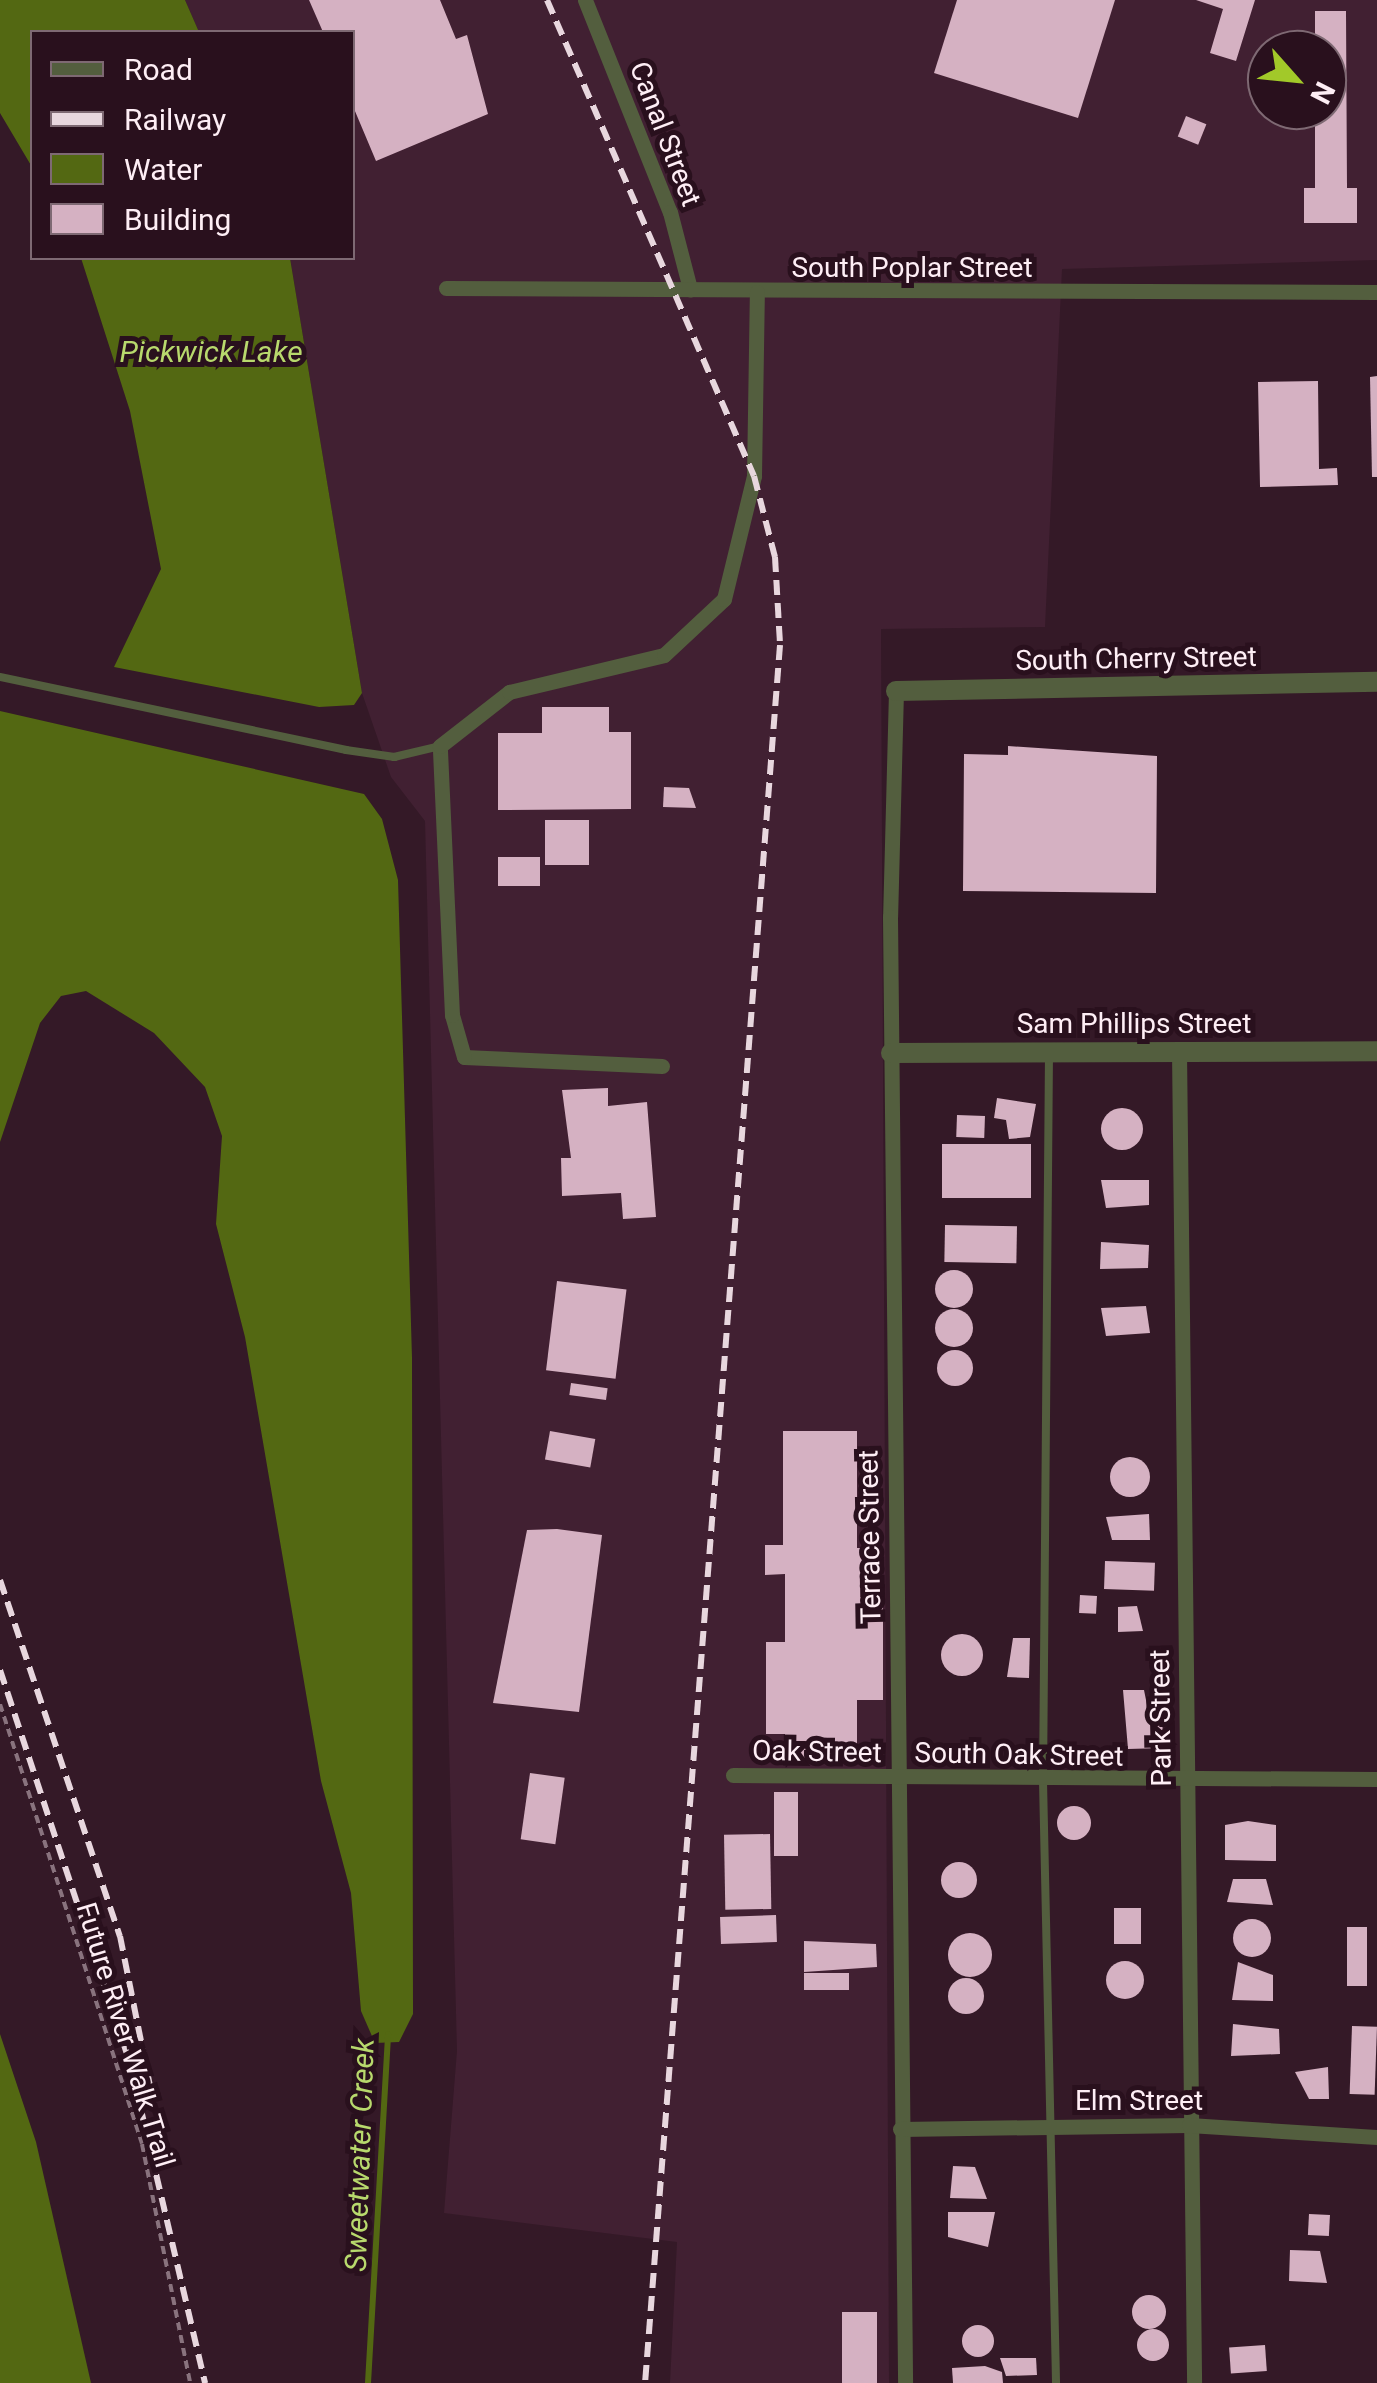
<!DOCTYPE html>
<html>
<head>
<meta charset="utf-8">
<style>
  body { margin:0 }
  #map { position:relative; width:1377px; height:2383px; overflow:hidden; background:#341927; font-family:Roboto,sans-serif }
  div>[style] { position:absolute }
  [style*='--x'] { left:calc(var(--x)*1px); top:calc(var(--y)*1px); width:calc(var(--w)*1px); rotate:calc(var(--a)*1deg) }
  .built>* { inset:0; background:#412032 }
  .water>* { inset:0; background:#536812 }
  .stream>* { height:6px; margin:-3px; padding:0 3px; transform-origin:3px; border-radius:3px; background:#536812 }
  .building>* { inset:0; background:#d5b1c2; transform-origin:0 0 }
  .round { border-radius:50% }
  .path>* { height:4px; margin-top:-2px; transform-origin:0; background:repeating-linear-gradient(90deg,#89737e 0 8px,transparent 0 13px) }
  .service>* { height:8px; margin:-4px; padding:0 4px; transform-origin:4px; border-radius:4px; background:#535e3e }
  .minor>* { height:15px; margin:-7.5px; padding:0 7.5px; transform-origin:7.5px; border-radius:7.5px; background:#535e3e }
  .tertiary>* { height:20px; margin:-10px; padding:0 10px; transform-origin:10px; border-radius:10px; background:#535e3e }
  .rail>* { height:6px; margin-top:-3px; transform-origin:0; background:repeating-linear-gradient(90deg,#e8d7de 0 15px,transparent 0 23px) }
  span { translate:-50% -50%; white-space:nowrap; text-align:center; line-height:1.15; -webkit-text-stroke:10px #29101d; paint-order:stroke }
  .street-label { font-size:28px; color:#feeef5 }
  .water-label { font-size:30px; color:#b8d96d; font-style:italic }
  .legend { position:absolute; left:30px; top:30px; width:325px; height:230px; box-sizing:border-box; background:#29101d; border:2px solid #7e6973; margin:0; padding:12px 18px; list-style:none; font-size:30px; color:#feeef5 }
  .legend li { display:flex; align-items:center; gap:20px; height:50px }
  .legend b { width:50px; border:2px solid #7e6973 }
  .north { position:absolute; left:1247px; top:30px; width:100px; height:100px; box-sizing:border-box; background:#29101d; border:2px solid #7e6973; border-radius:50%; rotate:117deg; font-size:28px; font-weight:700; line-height:40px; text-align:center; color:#feeef5 }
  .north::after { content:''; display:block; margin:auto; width:35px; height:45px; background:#a2c929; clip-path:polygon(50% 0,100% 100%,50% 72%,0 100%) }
</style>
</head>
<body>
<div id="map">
  <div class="built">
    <i style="clip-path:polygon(evenodd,185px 0,1377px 0,1377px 260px,1062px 269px,1045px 627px,881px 629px,889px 2383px,670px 2383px,677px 2242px,444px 2213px,457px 2051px,425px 821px,391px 777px,362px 693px,290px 258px,352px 258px,352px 32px,199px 32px,185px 0,1267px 50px,1327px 50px,1327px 110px,1267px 110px,1267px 50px)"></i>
  </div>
  <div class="water">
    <i style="clip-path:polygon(0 0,185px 0,199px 32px,32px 32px,32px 167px,0 113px)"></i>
    <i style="clip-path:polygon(81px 258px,290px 258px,362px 693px,354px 705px,319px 707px,114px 667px,161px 569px,130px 411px)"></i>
    <i style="clip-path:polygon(0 711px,364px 794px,382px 819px,398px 880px,412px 1358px,413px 2014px,399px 2042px,375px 2043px,361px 2011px,351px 1893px,321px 1781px,245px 1337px,216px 1224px,222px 1136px,205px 1087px,154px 1033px,86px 991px,61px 996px,40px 1023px,0 1142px)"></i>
    <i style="clip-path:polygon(0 2034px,36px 2142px,91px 2383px,0 2383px)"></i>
  </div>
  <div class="stream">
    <i style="--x:368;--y:2383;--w:349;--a:-86.7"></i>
  </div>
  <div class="building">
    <i style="clip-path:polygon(309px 0,440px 0,456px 39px,467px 35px,488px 114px,376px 161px,352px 104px,352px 32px,323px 32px)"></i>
    <i style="clip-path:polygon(957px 0,1115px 0,1078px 118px,934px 73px)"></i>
    <i style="clip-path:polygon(1255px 0,1236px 61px,1210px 53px,1223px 9px,1196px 0)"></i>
    <i style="clip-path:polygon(1315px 11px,1346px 11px,1347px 188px,1357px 188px,1357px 223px,1304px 223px,1304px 188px,1315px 188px,1315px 110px,1327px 110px,1327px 50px,1315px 50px)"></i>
    <i style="left:1186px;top:116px;width:22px;height:22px;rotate:22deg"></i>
    <i style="clip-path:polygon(1377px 376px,1377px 477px,1372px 477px,1370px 377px)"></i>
    <i style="clip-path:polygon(1318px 381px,1319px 469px,1337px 468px,1338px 485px,1260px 487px,1258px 382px)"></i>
    <i style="clip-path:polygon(542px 707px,609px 707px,609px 732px,631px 732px,631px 809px,498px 810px,498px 733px,542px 733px)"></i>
    <i style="clip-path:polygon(1008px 746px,1157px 756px,1156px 893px,963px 891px,964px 754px,1008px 755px)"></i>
    <i style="clip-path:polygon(664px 787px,689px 788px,696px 808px,663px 807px)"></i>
    <i style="left:545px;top:820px;width:44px;height:45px"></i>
    <i style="left:540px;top:857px;width:29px;height:42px;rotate:90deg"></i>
    <i style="clip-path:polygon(608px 1088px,608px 1106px,647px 1102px,656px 1217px,623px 1219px,621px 1193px,562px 1196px,561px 1158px,571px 1158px,562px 1090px)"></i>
    <i style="clip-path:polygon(997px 1098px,1036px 1104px,1030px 1137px,1009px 1139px,1006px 1120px,994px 1118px)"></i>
    <i class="round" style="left:1101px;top:1108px;width:42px;height:42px"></i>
    <i style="left:957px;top:1115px;width:28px;height:22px;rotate:2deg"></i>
    <i style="left:1031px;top:1144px;width:54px;height:89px;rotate:90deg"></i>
    <i style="clip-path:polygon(1101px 1180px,1149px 1180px,1149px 1205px,1106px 1208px)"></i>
    <i style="left:945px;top:1225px;width:72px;height:37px;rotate:1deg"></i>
    <i style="clip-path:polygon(1101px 1242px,1149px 1245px,1148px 1268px,1100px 1269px)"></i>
    <i class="round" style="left:935px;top:1270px;width:38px;height:38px"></i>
    <i style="left:557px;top:1281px;width:70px;height:90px;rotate:7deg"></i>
    <i style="clip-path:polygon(1101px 1308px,1146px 1306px,1150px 1333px,1106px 1336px)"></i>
    <i class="round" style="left:935px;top:1309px;width:38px;height:38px"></i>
    <i class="round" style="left:937px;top:1350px;width:36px;height:36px"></i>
    <i style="left:571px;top:1383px;width:37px;height:12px;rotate:8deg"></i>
    <i style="left:550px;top:1431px;width:46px;height:29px;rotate:10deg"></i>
    <i style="clip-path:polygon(783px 1431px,857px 1431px,857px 1548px,883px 1548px,883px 1700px,857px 1700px,857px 1759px,785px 1759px,785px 1734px,766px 1734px,766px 1642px,785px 1642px,785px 1574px,765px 1575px,765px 1545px,783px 1545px)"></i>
    <i class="round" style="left:1110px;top:1457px;width:40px;height:40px"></i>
    <i style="clip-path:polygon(1149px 1514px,1150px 1540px,1112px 1540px,1106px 1517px)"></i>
    <i style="clip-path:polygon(557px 1529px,602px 1535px,579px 1712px,493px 1703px,527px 1530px)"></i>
    <i style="left:1105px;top:1561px;width:50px;height:28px;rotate:2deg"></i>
    <i style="left:1080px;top:1595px;width:17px;height:18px;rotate:3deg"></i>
    <i style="clip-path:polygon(1137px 1606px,1143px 1631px,1118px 1632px,1118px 1607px)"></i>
    <i class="round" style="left:941px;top:1634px;width:42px;height:42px"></i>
    <i style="clip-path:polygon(1013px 1638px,1030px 1638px,1029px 1678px,1007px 1677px)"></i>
    <i style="clip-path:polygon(1123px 1690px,1144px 1690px,1147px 1705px,1162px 1704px,1163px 1748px,1128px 1749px)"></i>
    <i style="left:530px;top:1773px;width:35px;height:67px;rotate:8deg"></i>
    <i style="left:774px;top:1792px;width:24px;height:64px"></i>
    <i class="round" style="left:1057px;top:1806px;width:34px;height:34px"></i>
    <i style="clip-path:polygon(1248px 1821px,1276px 1825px,1276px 1861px,1225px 1860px,1225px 1825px)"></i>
    <i style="left:770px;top:1834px;width:75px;height:46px;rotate:89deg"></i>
    <i class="round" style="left:941px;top:1862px;width:36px;height:36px"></i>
    <i style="clip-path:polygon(1233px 1879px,1266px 1879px,1273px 1905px,1227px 1902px)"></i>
    <i style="left:1114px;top:1908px;width:27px;height:36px"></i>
    <i style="left:776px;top:1915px;width:27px;height:56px;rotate:88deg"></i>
    <i class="round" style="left:1233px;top:1919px;width:38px;height:38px"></i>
    <i style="left:1347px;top:1927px;width:20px;height:59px"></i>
    <i class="round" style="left:948px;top:1933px;width:44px;height:44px"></i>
    <i style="clip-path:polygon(804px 1941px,876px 1944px,877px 1967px,804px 1972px)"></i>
    <i class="round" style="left:1106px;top:1961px;width:38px;height:38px"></i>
    <i style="clip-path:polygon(1238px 1962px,1273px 1975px,1273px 2001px,1232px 2000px)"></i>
    <i style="left:804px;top:1973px;width:45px;height:17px"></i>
    <i class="round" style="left:948px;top:1978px;width:36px;height:36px"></i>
    <i style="clip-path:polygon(1233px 2024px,1279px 2029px,1280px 2054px,1231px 2056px)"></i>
    <i style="left:1352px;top:2026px;width:25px;height:68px;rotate:2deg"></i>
    <i style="clip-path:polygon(1328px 2067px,1329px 2099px,1309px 2099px,1295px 2072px)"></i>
    <i style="clip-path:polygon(953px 2166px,975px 2167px,987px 2199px,950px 2198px)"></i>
    <i style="clip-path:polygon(948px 2212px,995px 2212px,988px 2247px,948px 2237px)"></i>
    <i style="left:1309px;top:2214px;width:21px;height:21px;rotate:3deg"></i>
    <i style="clip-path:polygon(1290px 2250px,1320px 2251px,1327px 2283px,1289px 2281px)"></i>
    <i class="round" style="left:1132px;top:2295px;width:34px;height:34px"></i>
    <i style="left:842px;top:2312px;width:35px;height:71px"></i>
    <i class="round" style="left:962px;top:2325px;width:32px;height:32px"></i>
    <i class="round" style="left:1137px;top:2329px;width:32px;height:32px"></i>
    <i style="left:1265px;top:2345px;width:26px;height:36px;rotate:86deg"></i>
    <i style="clip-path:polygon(1000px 2358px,1036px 2358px,1037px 2375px,1006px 2376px)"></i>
    <i style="clip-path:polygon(985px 2366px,1002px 2372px,1003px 2383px,953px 2383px,952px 2368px)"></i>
  </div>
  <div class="path">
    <i style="--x:0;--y:1704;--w:462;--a:72.1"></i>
    <i style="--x:142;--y:2144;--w:244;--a:78.6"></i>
  </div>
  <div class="service">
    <i style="--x:0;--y:677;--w:354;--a:11.9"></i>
    <i style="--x:346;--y:750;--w:49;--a:8.3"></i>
    <i style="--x:394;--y:757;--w:47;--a:-13.4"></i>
    <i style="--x:1049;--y:1053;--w:728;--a:90.47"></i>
    <i style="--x:1043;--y:1781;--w:602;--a:88.76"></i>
  </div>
  <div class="minor">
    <i style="--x:585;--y:0;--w:228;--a:68.2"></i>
    <i style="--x:670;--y:212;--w:80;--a:75.4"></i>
    <i style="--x:446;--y:288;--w:931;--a:0.25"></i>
    <i style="--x:896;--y:691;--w:226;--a:91.5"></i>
    <i style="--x:890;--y:917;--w:1466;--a:89.41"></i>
    <i style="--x:1179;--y:1051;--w:1332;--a:89.35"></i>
    <i style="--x:662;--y:1066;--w:198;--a:-177.4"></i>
    <i style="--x:464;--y:1057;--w:44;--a:-105.9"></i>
    <i style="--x:452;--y:1015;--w:269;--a:-92.6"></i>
    <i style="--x:440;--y:746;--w:88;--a:-38"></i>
    <i style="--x:509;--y:692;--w:159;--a:-13.4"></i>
    <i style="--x:664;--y:655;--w:82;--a:-43"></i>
    <i style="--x:724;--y:599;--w:127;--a:-76.3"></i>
    <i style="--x:754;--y:476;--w:184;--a:-89.1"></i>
    <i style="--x:733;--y:1775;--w:644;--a:0.36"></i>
    <i style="--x:900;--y:2129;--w:289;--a:-0.8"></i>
    <i style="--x:1189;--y:2125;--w:188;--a:3.7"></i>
  </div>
  <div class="tertiary">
    <i style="--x:896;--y:691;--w:481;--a:-1.1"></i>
    <i style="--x:891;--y:1053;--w:486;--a:-0.2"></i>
  </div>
  <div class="rail">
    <i style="--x:547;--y:0;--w:519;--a:66.5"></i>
    <i style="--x:754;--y:476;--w:84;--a:75.5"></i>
    <i style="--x:775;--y:557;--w:88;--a:86.7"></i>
    <i style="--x:780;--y:645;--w:1743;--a:94.44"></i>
    <i style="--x:0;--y:1580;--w:376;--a:71.4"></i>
    <i style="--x:120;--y:1936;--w:189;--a:78.7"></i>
    <i style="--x:0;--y:1670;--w:414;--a:71.7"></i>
    <i style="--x:130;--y:2063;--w:329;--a:76.8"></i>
  </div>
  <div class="street-label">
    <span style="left:665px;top:134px;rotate:69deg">Canal Street</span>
    <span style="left:912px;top:268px">South Poplar Street</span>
    <span style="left:1136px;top:659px;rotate:-1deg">South Cherry Street</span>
    <span style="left:1134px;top:1024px">Sam Phillips Street</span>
    <span style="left:870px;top:1537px;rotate:-91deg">Terrace Street</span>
    <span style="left:1161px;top:1718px;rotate:-91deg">Park Street</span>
    <span style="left:817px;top:1752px;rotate:1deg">Oak Street</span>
    <span style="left:1019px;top:1755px;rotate:1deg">South Oak Street</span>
    <span style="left:125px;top:2035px;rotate:73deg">Future River Walk Trail</span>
    <span style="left:1139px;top:2101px">Elm Street</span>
  </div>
  <div class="water-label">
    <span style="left:211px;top:352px">Pickwick Lake</span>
    <span style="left:360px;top:2155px;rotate:-88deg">Sweetwater Creek</span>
  </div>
  <ul class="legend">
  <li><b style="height:12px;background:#535e3e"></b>Road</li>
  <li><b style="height:12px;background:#e8d7de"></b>Railway</li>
  <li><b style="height:28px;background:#536812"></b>Water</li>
  <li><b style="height:28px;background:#d5b1c2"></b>Building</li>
  </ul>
  <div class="north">N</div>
</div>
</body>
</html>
